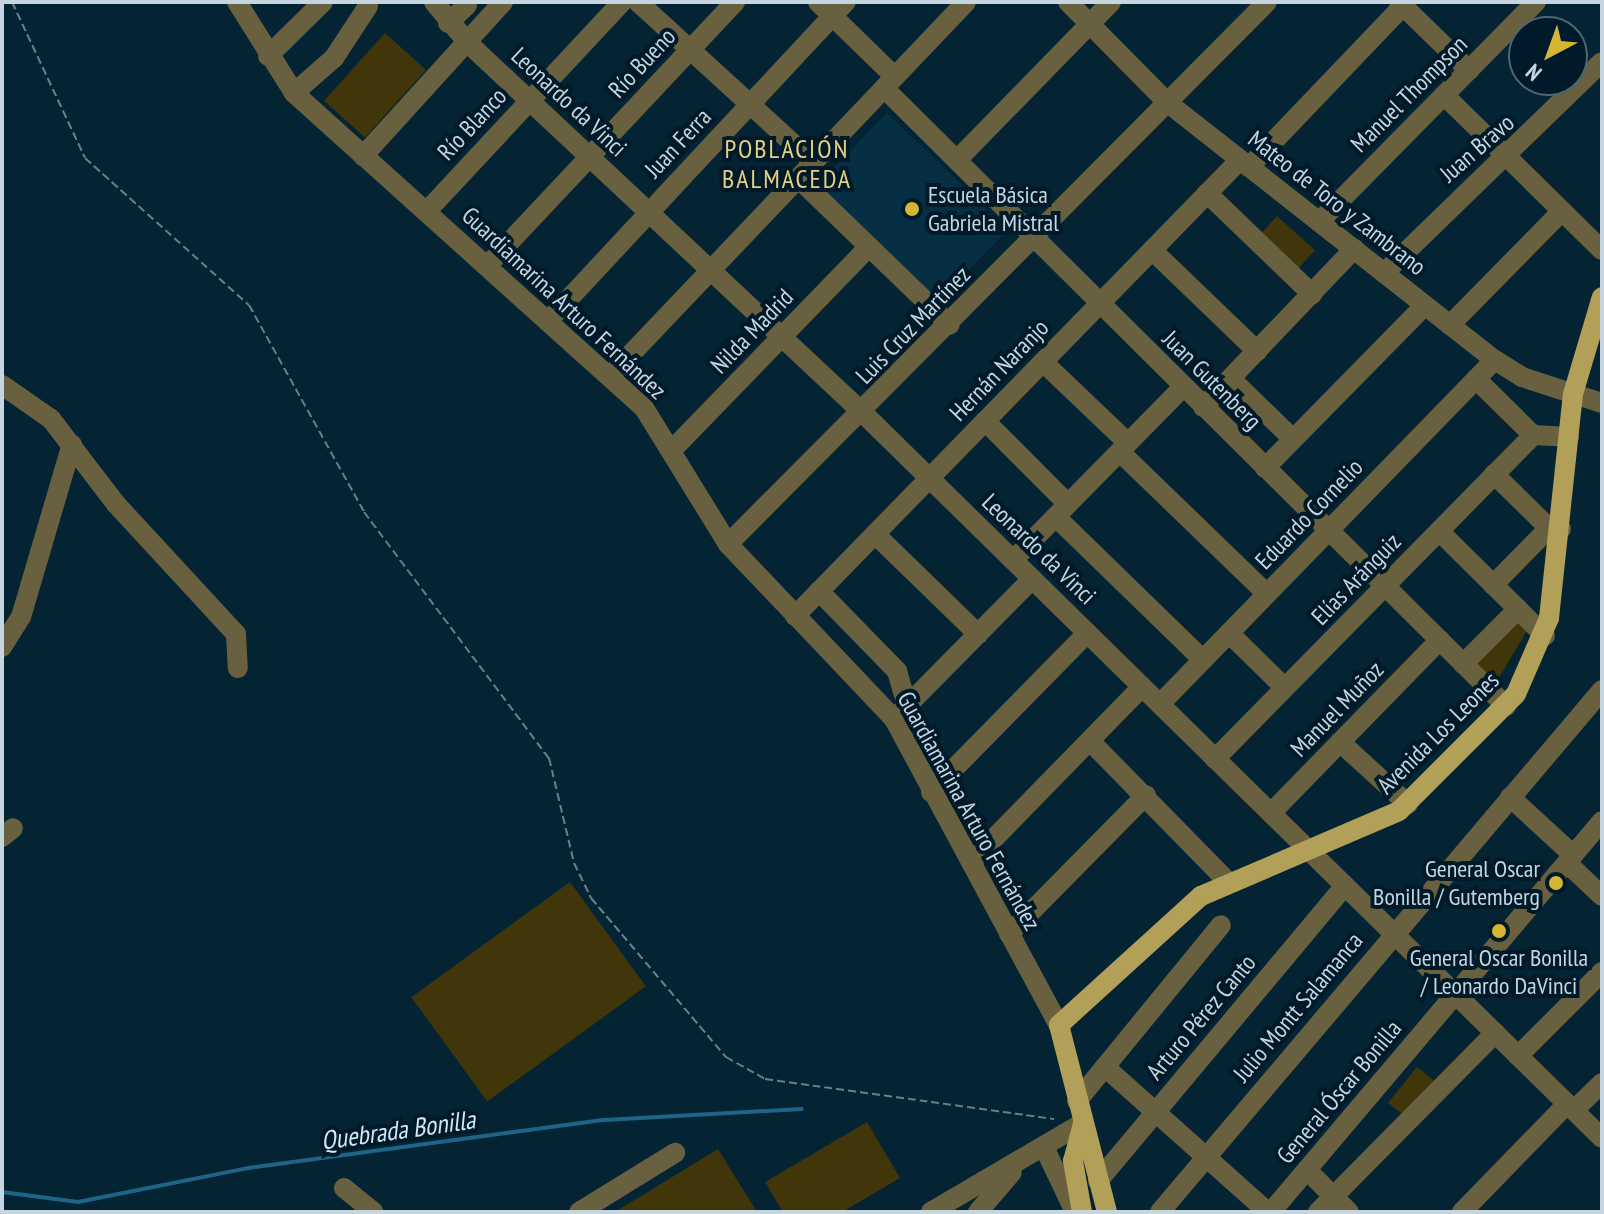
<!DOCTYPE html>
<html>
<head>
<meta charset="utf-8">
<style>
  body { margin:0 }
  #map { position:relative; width:1604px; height:1214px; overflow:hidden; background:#042434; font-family:"PT Sans Narrow",sans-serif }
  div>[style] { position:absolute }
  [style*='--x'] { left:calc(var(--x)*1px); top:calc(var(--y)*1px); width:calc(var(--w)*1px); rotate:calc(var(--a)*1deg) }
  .built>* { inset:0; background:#062f43; transform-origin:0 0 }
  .green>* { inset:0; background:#403609; transform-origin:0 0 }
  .stream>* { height:4px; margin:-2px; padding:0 2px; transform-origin:2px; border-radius:2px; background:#1e6488 }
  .path>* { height:2px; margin-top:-1px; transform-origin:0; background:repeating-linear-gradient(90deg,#677f8d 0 8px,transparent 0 12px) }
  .minor>* { height:20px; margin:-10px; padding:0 10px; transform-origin:10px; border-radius:10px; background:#69603f }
  .major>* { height:20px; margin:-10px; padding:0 10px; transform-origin:10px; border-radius:10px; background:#b2a059 }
  .dots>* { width:22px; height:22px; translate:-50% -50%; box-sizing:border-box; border:4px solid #001a2a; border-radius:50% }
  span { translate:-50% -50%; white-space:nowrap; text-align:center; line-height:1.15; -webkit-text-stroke:8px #001a2a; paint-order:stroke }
  .street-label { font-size:24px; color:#c5d6e1 }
  .poi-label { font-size:24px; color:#c5d6e1 }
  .left { translate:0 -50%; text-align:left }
  .right { translate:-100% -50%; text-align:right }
  .neighbourhood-label { font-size:26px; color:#e3cf81; letter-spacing:2px }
  .water-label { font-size:26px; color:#d3e7f4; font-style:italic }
  .frame { position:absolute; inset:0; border:4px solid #c5d6e1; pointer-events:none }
  .north { position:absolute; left:1508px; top:16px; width:80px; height:80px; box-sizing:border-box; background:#001a2a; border:2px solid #4f6573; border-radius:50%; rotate:221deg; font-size:22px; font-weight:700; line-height:32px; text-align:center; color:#c5d6e1 }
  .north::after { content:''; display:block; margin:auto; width:28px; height:36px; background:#d4b635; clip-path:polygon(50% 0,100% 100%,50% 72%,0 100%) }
</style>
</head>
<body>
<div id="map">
  <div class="built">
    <i style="left:887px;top:113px;width:168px;height:104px;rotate:44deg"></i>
  </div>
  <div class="green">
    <i style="left:385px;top:33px;width:55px;height:91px;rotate:42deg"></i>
    <i style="left:1277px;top:216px;width:51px;height:25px;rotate:42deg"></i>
    <i style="clip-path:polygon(1517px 622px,1528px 629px,1493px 688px,1470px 663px)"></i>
    <i style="left:570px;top:882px;width:129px;height:196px;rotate:54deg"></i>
    <i style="left:1417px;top:1067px;width:26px;height:46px;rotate:39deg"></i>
    <i style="clip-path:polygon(867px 1122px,900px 1178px,842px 1212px,783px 1212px,765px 1182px)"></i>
    <i style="clip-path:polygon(718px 1149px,757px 1212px,615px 1212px)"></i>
  </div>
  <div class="stream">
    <i style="--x:2;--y:1192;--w:77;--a:7.5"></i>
    <i style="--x:78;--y:1202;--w:173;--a:-11.3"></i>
    <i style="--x:248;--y:1168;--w:360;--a:-7.7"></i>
    <i style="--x:605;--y:1120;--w:197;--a:-3.2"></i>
  </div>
  <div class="path">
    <i style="--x:12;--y:2;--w:172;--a:64.9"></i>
    <i style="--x:85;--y:158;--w:220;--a:41.9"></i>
    <i style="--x:249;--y:305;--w:237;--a:60.9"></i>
    <i style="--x:364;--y:512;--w:308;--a:53.1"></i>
    <i style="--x:549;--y:758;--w:108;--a:76.6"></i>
    <i style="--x:574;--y:863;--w:39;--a:64"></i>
    <i style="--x:591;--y:898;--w:209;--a:49.7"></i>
    <i style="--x:726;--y:1057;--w:45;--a:29.4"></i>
    <i style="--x:765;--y:1079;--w:292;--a:7.9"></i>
  </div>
  <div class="minor">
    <i style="--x:237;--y:2;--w:107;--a:57.9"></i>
    <i style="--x:294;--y:93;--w:471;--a:42"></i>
    <i style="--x:644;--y:408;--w:160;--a:58.3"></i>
    <i style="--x:728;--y:544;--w:241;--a:46.5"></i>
    <i style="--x:894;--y:719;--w:348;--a:61.7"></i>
    <i style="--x:434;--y:2;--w:53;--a:50.3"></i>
    <i style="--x:468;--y:43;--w:541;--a:43.13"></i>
    <i style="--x:863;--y:413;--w:1035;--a:44.45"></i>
    <i style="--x:638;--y:2;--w:237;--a:42.4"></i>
    <i style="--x:818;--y:2;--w:107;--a:44.2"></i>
    <i style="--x:1068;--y:2;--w:142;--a:45.3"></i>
    <i style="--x:1168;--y:103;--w:416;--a:38.2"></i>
    <i style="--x:1495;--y:360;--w:32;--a:32"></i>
    <i style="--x:1522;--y:377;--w:84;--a:18"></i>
    <i style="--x:1399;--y:2;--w:98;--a:44.2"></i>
    <i style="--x:448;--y:23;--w:26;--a:-43"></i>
    <i style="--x:268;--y:56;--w:77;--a:-44.5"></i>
    <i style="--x:884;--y:88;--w:877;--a:44.82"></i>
    <i style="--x:294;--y:93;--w:53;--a:-41.2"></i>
    <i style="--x:334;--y:58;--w:62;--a:-56.8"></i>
    <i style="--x:1444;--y:95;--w:221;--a:44.5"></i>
    <i style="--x:363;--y:156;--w:208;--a:-47.7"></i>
    <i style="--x:958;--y:159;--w:219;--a:-45.7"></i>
    <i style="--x:1249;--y:167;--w:223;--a:-46.3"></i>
    <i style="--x:798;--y:178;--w:211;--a:44"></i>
    <i style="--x:1207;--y:193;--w:146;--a:43.9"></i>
    <i style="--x:427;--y:211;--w:286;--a:-47"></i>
    <i style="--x:1319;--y:222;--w:309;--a:-45.4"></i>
    <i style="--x:1152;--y:250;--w:146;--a:43.9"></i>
    <i style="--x:488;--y:265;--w:361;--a:-46.8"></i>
    <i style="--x:1384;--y:273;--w:303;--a:-44.1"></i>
    <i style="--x:549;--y:320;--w:435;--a:-47"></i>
    <i style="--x:1450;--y:325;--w:160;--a:-45.5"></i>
    <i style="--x:1043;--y:362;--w:117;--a:43.6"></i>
    <i style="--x:610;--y:376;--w:516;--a:-46.41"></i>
    <i style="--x:1231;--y:379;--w:86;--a:44.1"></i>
    <i style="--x:1476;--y:379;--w:80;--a:44.5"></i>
    <i style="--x:1533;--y:435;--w:36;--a:3"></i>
    <i style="--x:2;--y:385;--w:60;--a:34.8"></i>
    <i style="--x:51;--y:419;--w:107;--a:52.6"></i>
    <i style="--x:116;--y:504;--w:177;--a:47.3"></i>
    <i style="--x:236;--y:634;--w:34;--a:87"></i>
    <i style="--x:1203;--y:407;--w:219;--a:-46.3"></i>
    <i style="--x:985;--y:421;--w:117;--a:45"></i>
    <i style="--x:672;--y:450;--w:283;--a:-45.9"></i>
    <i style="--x:1120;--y:452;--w:204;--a:44"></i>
    <i style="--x:1265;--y:468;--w:228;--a:-45.5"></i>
    <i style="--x:1494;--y:474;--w:77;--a:44.5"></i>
    <i style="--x:1549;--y:528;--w:12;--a:5"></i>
    <i style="--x:1056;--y:517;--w:205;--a:44.2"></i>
    <i style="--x:1439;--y:531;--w:149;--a:44.7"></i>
    <i style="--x:875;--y:534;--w:144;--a:44.2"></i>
    <i style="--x:728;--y:544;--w:764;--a:-45.16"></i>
    <i style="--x:1013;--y:560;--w:243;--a:-45.5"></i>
    <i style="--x:1493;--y:585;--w:80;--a:-45.5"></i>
    <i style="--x:819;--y:591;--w:112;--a:45.7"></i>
    <i style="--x:897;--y:671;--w:36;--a:74"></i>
    <i style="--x:795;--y:616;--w:637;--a:-45.7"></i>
    <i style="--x:1229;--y:633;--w:78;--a:44.5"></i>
    <i style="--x:2;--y:647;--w:36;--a:-58"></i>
    <i style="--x:21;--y:617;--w:180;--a:-73.6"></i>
    <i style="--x:1463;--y:664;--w:78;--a:-45"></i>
    <i style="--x:1160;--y:704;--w:480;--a:-45.8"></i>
    <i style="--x:894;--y:719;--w:197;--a:-45.4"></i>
    <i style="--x:1090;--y:741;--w:196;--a:45.6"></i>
    <i style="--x:1340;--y:742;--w:92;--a:42.4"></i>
    <i style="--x:1215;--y:759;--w:454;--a:-45.5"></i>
    <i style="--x:931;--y:792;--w:223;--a:-45.5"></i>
    <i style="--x:1510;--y:797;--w:86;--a:42.6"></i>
    <i style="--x:1271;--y:813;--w:242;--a:-45.7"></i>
    <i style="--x:2;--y:837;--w:14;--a:-39"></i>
    <i style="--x:971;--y:862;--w:245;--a:-45.7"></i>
    <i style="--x:1567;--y:863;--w:48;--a:43.3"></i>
    <i style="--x:1009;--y:934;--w:195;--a:-45.4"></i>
    <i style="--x:1518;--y:1056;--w:119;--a:-45"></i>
    <i style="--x:1105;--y:1067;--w:218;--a:41.7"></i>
    <i style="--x:1077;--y:1101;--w:227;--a:-50.7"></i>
    <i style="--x:1574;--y:1110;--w:39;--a:-44"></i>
    <i style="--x:1044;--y:1147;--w:72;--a:64.5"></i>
    <i style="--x:1307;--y:1170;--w:59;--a:45"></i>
    <i style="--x:1098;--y:1181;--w:385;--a:-50.1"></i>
    <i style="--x:344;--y:1188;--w:38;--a:39"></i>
    <i style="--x:579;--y:1212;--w:113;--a:-31.6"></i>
    <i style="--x:931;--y:1212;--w:176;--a:-30.4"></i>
    <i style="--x:978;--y:1212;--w:52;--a:-49.6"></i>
    <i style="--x:1160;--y:1212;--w:684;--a:-49.74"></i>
    <i style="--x:1271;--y:1212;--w:512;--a:-49.75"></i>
    <i style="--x:1318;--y:1212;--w:252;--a:-45.3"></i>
    <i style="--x:1462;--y:1212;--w:151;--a:-45.8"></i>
  </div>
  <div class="major">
    <i style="--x:1082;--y:1212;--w:52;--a:-100"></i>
    <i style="--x:1073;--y:1161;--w:39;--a:-75"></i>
    <i style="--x:1107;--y:1212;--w:193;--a:-104.4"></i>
    <i style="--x:1059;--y:1025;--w:192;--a:-42.3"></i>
    <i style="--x:1201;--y:896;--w:215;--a:-23.2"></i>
    <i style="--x:1399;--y:811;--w:165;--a:-45"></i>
    <i style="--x:1516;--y:694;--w:83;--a:-66.5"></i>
    <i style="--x:1549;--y:618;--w:225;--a:-83.9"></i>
    <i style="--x:1573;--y:394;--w:101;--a:-73.4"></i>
  </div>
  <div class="dots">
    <i style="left:912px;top:209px;background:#d4b635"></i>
    <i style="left:1556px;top:883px;background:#d4b635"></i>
    <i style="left:1499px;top:931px;background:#d4b635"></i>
  </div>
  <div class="street-label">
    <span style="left:642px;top:63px;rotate:-47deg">Río Bueno</span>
    <span style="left:1409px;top:94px;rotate:-45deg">Manuel Thompson</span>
    <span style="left:569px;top:102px;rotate:43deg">Leonardo da Vinci</span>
    <span style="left:472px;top:124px;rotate:-47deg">Río Blanco</span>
    <span style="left:678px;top:143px;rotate:-47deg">Juan Ferra</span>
    <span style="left:1477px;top:148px;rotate:-41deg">Juan Bravo</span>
    <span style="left:1337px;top:203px;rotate:38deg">Mateo de Toro y Zambrano</span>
    <span style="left:564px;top:303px;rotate:43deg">Guardiamarina Arturo Fernández</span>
    <span style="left:913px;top:325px;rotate:-46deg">Luis Cruz Martínez</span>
    <span style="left:752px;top:331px;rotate:-46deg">Nilda Madrid</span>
    <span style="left:999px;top:370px;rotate:-46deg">Hernán Naranjo</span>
    <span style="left:1212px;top:380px;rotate:45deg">Juan Gutenberg</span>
    <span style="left:1309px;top:514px;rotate:-46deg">Eduardo Cornelio</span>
    <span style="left:1039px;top:549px;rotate:44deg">Leonardo da Vinci</span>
    <span style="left:1356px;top:579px;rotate:-46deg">Elías Aránguiz</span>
    <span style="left:1337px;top:709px;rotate:-46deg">Manuel Muñoz</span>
    <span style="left:1438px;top:733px;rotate:-45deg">Avenida Los Leones</span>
    <span style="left:969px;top:811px;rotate:61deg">Guardiamarina Arturo Fernández</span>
    <span style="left:1298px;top:1007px;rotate:-50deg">Julio Montt Salamanca</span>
    <span style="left:1201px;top:1017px;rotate:-50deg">Arturo Pérez Canto</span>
    <span style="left:1339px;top:1092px;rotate:-50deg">General Óscar Bonilla</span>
  </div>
  <div class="poi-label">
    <span class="left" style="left:928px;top:209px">Escuela Básica<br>Gabriela Mistral</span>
    <span class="right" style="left:1540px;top:883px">General Oscar<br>Bonilla / Gutemberg</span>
    <span style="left:1499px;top:972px">General Oscar Bonilla<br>/ Leonardo DaVinci</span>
  </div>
  <div class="neighbourhood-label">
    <span style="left:787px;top:164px">POBLACIÓN<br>BALMACEDA</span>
  </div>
  <div class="water-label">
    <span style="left:398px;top:1130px;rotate:-8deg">Quebrada Bonilla</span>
  </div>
  <div class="frame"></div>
  <div class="north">N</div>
</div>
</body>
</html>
